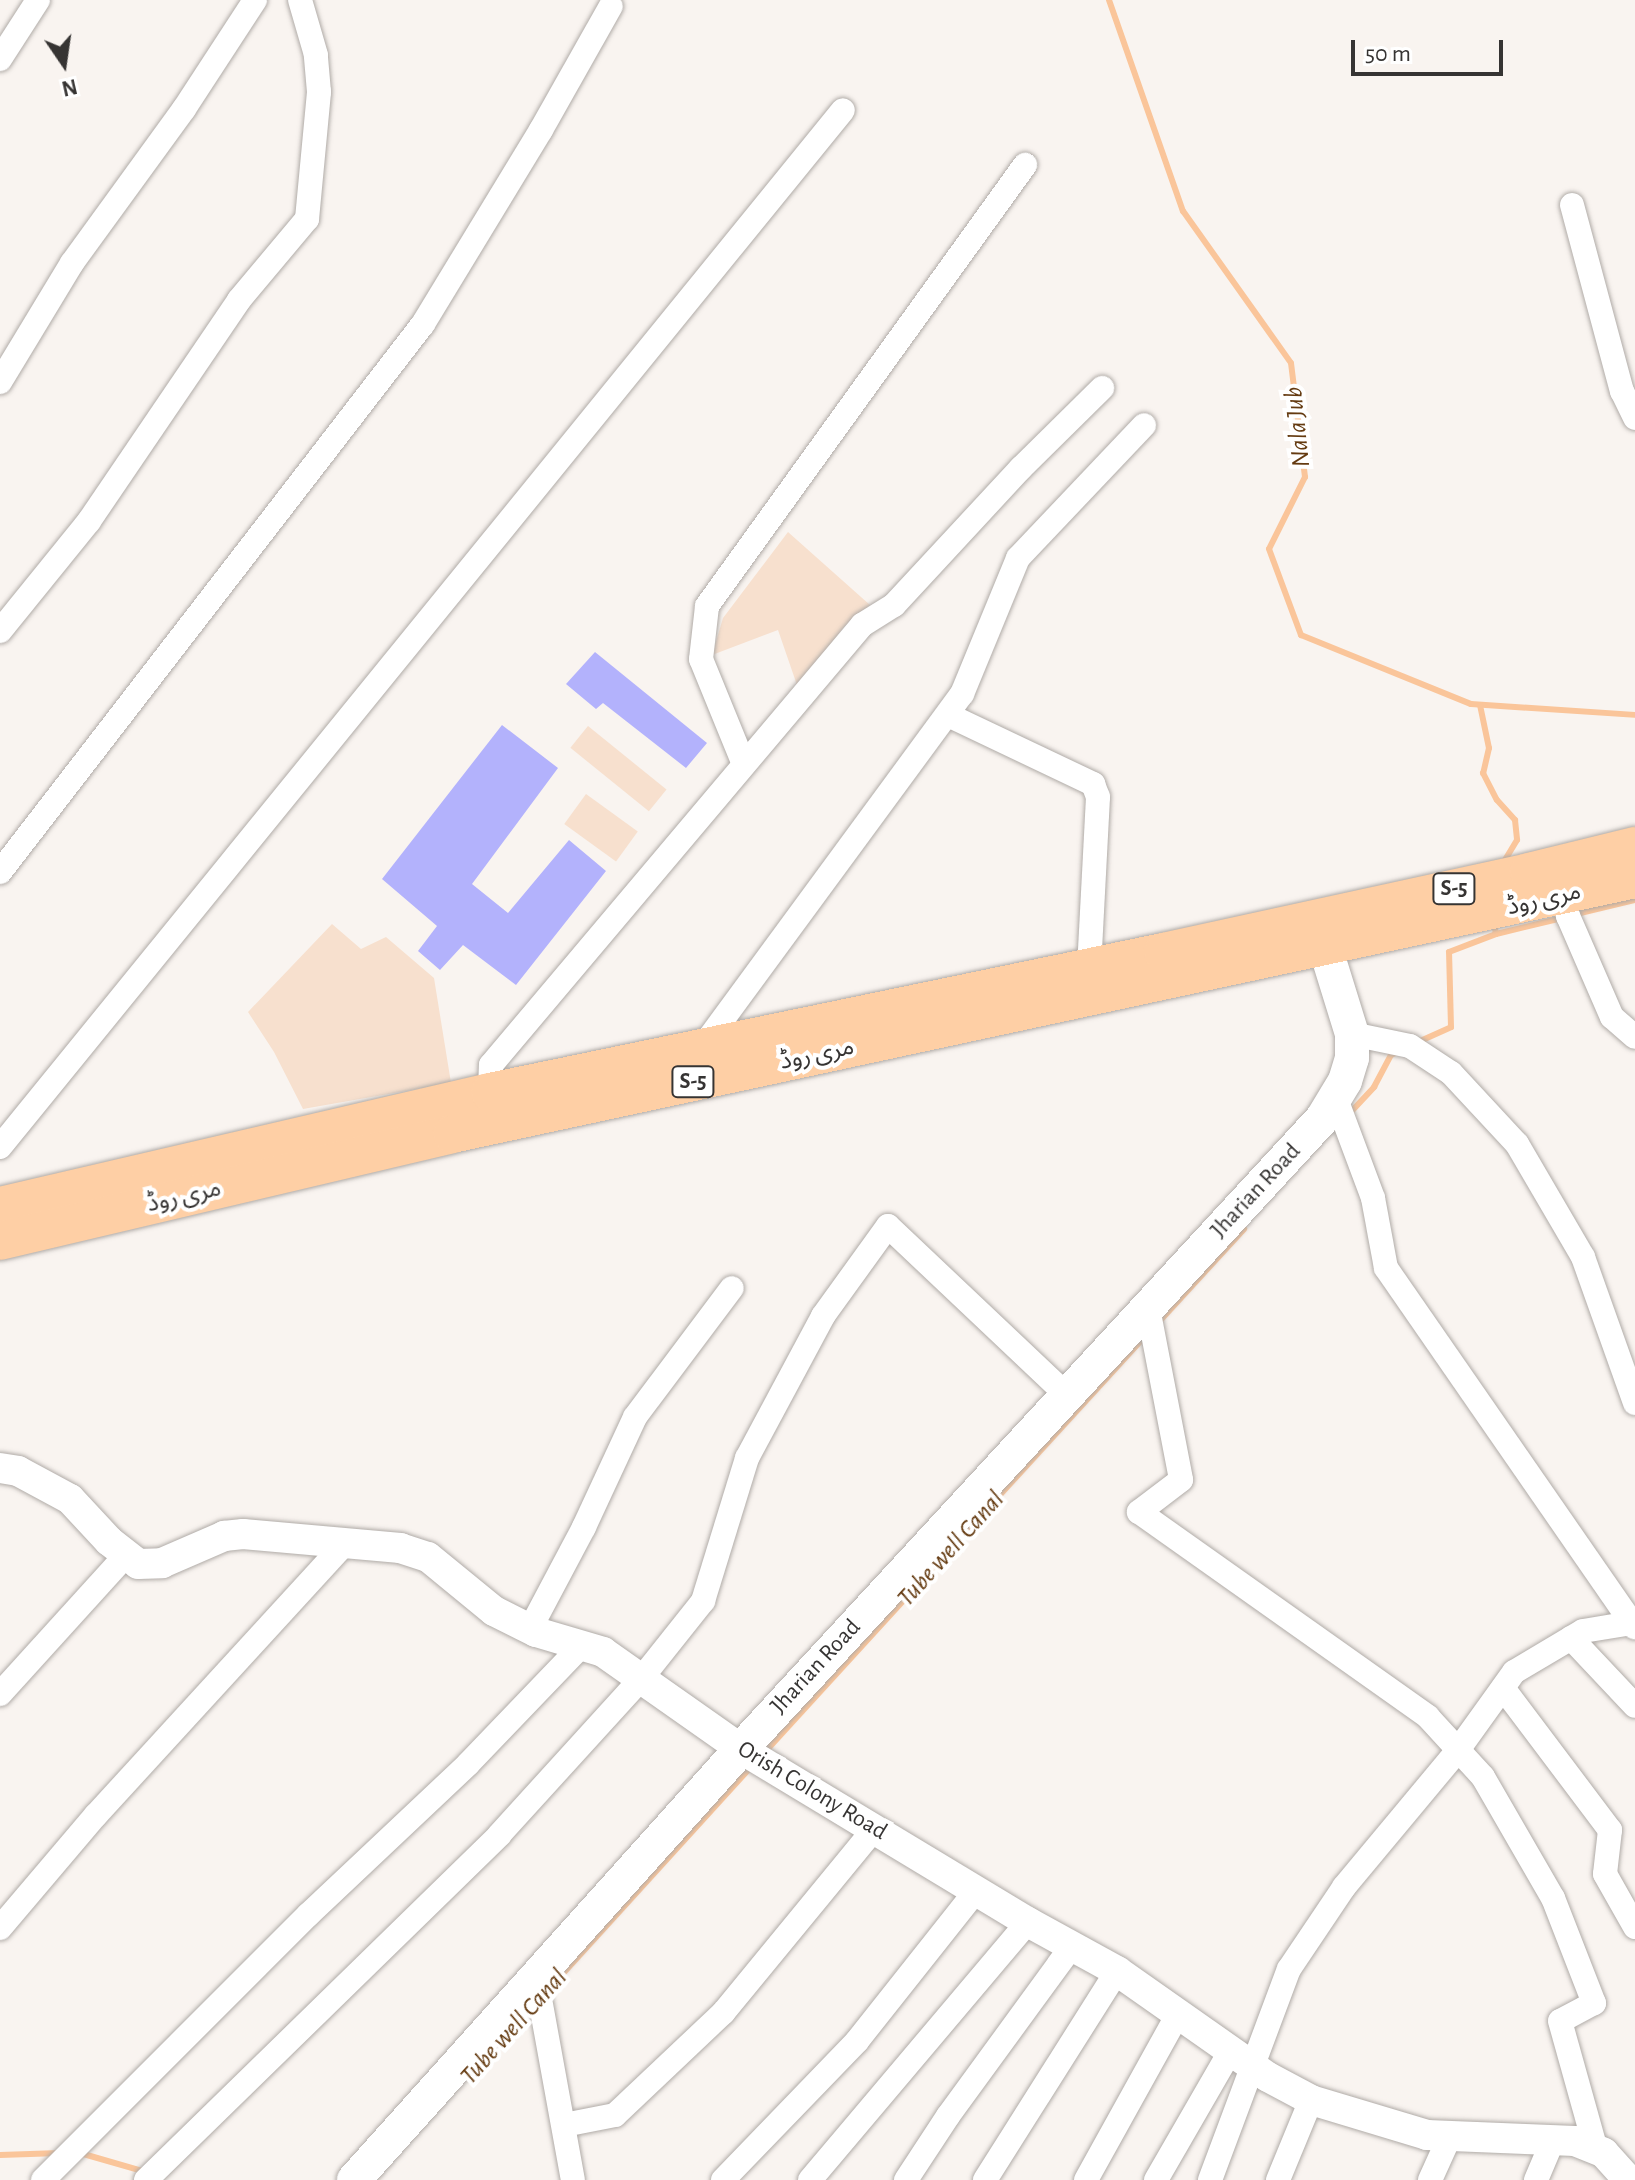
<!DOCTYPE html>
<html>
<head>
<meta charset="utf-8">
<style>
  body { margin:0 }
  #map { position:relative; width:1635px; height:2180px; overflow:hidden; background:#f9f4f0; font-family:"Alegreya Sans","Noto Sans Arabic",sans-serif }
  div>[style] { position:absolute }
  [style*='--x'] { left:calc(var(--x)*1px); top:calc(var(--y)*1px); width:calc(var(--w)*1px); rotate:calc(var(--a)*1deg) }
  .green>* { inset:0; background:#f7e0ce; transform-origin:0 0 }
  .stream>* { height:6px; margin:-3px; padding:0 3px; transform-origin:3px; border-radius:3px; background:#fac59a }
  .building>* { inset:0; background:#b3b2fc }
  .roads { filter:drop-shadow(0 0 2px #b0aba7) drop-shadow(0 0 2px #b0aba7) }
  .minor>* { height:24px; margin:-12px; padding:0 12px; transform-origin:12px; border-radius:12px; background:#fff }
  .tertiary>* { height:30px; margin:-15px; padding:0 15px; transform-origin:15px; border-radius:15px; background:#fff }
  .secondary>* { height:34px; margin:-17px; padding:0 17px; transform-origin:17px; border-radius:17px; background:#fff }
  .primary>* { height:38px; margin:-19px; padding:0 19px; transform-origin:19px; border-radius:19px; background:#fecfa5 }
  span { translate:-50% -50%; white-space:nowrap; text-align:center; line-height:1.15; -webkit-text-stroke:8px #fff; paint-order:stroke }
  .shield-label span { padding:2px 6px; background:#fff; border:2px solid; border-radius:6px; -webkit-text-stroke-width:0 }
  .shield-label { font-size:22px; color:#363433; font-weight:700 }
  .street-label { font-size:24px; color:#363433 }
  .water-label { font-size:26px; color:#643a10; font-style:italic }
  .north { position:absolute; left:24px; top:24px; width:80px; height:80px; -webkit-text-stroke:6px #fff; paint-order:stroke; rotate:167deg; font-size:22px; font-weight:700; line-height:32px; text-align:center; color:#363433 }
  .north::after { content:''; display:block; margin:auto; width:28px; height:36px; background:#363433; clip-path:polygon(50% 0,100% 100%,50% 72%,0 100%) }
  .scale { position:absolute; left:1351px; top:40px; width:152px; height:36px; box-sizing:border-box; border:4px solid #363433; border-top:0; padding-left:10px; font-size:24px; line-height:28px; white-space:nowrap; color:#363433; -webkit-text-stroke:6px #fff; paint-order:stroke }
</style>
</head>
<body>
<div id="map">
  <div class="green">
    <i style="clip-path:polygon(788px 532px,870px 605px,843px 628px,798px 688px,778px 630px,712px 655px,723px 618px)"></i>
    <i style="left:588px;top:726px;width:101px;height:28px;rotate:39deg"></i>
    <i style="left:586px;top:794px;width:64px;height:37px;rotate:36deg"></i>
    <i style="clip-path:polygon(332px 924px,361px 949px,386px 937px,434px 978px,451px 1083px,303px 1109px,274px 1052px,248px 1012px)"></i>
  </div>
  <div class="stream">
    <i style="--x:1109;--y:0;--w:224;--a:70.7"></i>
    <i style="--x:1183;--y:211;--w:186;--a:54.6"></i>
    <i style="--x:1291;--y:363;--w:115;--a:83"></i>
    <i style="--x:1305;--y:477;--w:80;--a:116.6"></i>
    <i style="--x:1269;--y:549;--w:92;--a:69.6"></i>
    <i style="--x:1301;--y:635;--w:183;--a:22.1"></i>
    <i style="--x:1471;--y:704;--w:164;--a:3.8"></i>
    <i style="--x:1480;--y:705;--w:44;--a:78.2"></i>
    <i style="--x:1489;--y:748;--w:26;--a:103"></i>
    <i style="--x:1483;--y:773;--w:30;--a:63"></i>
    <i style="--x:1497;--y:800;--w:27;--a:48"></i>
    <i style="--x:1515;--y:820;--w:20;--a:84"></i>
    <i style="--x:1517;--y:840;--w:26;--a:121"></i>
    <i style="--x:1572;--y:915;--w:65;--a:-13.4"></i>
    <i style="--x:1494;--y:922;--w:12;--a:81"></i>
    <i style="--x:1496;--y:934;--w:68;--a:-13.6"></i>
    <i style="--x:1418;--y:1042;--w:36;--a:-24"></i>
    <i style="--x:1451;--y:1027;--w:75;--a:-91.5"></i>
    <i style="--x:1449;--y:952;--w:50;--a:-21"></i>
    <i style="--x:1349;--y:1114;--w:37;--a:-47"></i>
    <i style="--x:1374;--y:1087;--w:36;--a:-62"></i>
    <i style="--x:1391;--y:1055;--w:7;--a:-27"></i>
    <i style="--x:1157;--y:1324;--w:129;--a:-47.5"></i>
    <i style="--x:765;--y:1752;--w:565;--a:-47.58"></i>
    <i style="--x:547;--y:1991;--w:304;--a:-47.7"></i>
    <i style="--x:80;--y:2153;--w:69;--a:16.1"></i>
    <i style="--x:0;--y:2155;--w:60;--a:-1.9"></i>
  </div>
  <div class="building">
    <i style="clip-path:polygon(595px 652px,707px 743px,686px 768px,603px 703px,596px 709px,566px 684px)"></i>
    <i style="clip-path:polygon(502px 725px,558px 768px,472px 884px,508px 913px,569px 840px,606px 871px,516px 985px,463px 945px,440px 970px,418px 951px,437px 926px,382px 879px)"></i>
  </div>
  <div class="roads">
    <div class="minor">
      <i style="--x:0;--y:59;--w:70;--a:-57.2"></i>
      <i style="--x:1572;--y:205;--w:193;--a:75"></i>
      <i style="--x:1622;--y:391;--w:30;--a:64"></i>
      <i style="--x:0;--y:382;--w:139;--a:-58.8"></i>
      <i style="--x:72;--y:263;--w:190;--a:-54"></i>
      <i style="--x:184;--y:109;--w:130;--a:-56.9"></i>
      <i style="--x:0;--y:631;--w:141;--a:-51"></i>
      <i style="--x:89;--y:521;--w:267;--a:-55.8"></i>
      <i style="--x:239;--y:300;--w:106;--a:-50"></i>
      <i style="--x:307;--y:219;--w:128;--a:-84.6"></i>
      <i style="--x:319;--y:92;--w:37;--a:-95"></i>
      <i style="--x:316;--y:55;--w:57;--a:-106.2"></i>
      <i style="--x:948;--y:715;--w:161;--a:25.4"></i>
      <i style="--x:1093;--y:784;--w:14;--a:69"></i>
      <i style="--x:1098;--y:797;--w:171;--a:93"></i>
      <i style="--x:743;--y:762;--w:111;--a:-112.2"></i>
      <i style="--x:701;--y:659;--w:53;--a:-83.5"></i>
      <i style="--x:707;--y:606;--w:544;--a:-54.21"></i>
      <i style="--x:0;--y:872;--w:692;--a:-52.34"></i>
      <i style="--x:423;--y:324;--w:227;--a:-58.7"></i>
      <i style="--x:541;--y:130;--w:142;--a:-60.6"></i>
      <i style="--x:1563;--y:896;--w:21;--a:76"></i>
      <i style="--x:1568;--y:916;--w:110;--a:66.5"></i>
      <i style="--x:1612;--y:1017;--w:30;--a:41"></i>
      <i style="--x:1352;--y:1034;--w:59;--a:11.7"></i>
      <i style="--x:1410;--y:1046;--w:49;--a:33.4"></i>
      <i style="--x:1451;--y:1073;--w:97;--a:47.1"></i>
      <i style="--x:1517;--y:1144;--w:131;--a:59.7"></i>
      <i style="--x:1583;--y:1257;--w:155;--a:70.4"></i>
      <i style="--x:701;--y:1049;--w:441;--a:-53.7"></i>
      <i style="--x:962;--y:694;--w:147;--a:-67.6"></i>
      <i style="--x:1018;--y:558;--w:183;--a:-46.5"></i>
      <i style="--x:490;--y:1092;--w:27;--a:-88"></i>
      <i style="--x:491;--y:1065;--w:576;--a:-49.86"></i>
      <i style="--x:862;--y:625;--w:38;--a:-32"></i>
      <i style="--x:894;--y:605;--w:187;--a:-47.2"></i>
      <i style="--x:1021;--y:468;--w:114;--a:-44.6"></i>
      <i style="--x:1336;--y:1099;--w:106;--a:69.5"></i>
      <i style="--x:1373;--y:1198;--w:71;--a:79.5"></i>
      <i style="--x:1386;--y:1268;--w:437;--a:55.3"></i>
      <i style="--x:0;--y:1147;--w:1336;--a:-50.89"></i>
      <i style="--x:1148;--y:1308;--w:175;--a:79.1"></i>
      <i style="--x:1181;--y:1480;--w:53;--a:142.7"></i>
      <i style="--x:1139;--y:1512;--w:354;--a:35.3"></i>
      <i style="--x:1428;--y:1717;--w:81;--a:47.5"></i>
      <i style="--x:1483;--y:1777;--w:140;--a:60"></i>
      <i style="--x:1553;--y:1898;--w:113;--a:68.7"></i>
      <i style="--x:1594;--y:2003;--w:38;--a:152"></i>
      <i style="--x:1560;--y:2021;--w:134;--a:74.4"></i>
      <i style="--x:530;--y:1629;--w:115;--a:-62.1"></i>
      <i style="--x:584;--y:1527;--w:121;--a:-65.1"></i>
      <i style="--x:635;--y:1417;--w:161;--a:-53.1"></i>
      <i style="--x:1571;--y:1638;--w:93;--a:46.7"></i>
      <i style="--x:1503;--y:1688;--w:178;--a:53"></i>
      <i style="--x:1610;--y:1830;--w:44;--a:96.5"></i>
      <i style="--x:1605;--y:1874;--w:61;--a:60.5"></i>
      <i style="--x:0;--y:1694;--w:188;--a:-47.8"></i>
      <i style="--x:0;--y:1928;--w:148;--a:-49.7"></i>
      <i style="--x:96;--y:1815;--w:370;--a:-47.5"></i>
      <i style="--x:536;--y:1977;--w:206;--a:79.7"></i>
      <i style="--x:564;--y:2125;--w:52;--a:-11.1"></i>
      <i style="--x:615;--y:2115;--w:149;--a:-43.4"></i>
      <i style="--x:723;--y:2013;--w:238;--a:-50.6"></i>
      <i style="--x:43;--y:2180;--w:375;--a:-45"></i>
      <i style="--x:308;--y:1915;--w:220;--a:-43.3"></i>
      <i style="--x:468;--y:1764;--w:166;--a:-46.2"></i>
      <i style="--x:146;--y:2180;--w:494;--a:-44.3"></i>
      <i style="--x:499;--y:1835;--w:211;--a:-47.7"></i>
      <i style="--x:641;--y:1679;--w:100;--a:-51.5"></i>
      <i style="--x:703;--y:1601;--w:150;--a:-72.9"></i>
      <i style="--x:747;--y:1458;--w:161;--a:-61.8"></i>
      <i style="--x:823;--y:1316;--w:111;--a:-54.2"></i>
      <i style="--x:888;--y:1226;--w:246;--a:43.4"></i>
      <i style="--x:723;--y:2180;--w:193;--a:-46"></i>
      <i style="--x:857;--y:2041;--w:191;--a:-51.6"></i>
      <i style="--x:810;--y:2180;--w:338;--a:-49.8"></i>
      <i style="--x:906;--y:2180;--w:77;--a:-56.7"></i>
      <i style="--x:948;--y:2116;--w:210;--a:-53.9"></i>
      <i style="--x:985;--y:2180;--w:247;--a:-57.7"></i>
      <i style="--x:1086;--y:2180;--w:192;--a:-61"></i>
      <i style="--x:1156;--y:2180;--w:150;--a:-60"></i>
      <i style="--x:1210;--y:2180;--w:225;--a:-69.5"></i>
      <i style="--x:1289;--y:1969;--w:99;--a:-56.1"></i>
      <i style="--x:1344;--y:1887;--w:178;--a:-50.2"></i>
      <i style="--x:1458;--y:1750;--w:96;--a:-54.3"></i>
      <i style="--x:1514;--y:1672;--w:80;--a:-30.7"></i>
      <i style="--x:1583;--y:1631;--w:50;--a:-9.3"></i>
      <i style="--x:1278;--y:2180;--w:87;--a:-67.6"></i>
      <i style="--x:1430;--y:2180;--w:48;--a:-65.6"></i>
      <i style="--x:1536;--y:2180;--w:43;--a:-67"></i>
    </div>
    <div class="tertiary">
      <i style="--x:0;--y:1468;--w:18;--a:9"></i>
      <i style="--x:18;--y:1471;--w:59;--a:28.3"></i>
      <i style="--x:70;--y:1499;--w:57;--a:47.1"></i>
      <i style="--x:109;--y:1541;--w:37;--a:38"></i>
      <i style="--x:138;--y:1564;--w:24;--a:-2"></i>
      <i style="--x:162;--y:1563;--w:68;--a:-23.5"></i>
      <i style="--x:224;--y:1536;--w:19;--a:-6"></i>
      <i style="--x:243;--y:1534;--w:158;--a:5.1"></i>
      <i style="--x:400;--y:1548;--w:29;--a:18"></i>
      <i style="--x:428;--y:1557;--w:85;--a:39.3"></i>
      <i style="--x:494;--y:1611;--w:47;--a:26.6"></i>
      <i style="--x:536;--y:1632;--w:70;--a:16.6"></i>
      <i style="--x:603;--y:1652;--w:169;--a:35.1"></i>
      <i style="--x:741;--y:1749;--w:335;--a:31.1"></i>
      <i style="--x:1028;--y:1922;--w:102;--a:28.8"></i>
      <i style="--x:1117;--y:1971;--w:184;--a:35.1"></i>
      <i style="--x:1268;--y:2077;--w:49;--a:28.1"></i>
      <i style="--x:1311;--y:2100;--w:121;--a:16.8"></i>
      <i style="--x:1427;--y:2135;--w:148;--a:2.3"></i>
      <i style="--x:1575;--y:2141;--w:31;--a:22"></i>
      <i style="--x:1604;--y:2153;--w:36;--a:48"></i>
    </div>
    <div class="secondary">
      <i style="--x:354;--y:2180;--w:579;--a:-48.08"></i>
      <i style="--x:741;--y:1749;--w:857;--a:-47.32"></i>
      <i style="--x:1322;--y:1119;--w:44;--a:-58.8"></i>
      <i style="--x:1345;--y:1081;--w:24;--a:-73"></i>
      <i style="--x:1352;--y:1058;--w:24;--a:-90"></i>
      <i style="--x:1352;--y:1034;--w:91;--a:-107.2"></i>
    </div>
    <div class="primary">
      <i style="--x:0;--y:1206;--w:503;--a:-13.1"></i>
      <i style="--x:490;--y:1092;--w:687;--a:-11.75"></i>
      <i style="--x:1163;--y:952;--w:375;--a:-12.3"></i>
      <i style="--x:1529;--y:872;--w:109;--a:-13.8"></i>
      <i style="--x:0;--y:1241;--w:464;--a:-13.3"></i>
      <i style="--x:452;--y:1134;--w:1210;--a:-12.16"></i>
    </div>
  </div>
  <div class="shield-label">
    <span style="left:1454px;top:889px">S-5</span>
    <span style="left:693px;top:1082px">S-5</span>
  </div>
  <div class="street-label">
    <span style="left:1544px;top:900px;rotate:-13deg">مری روڈ</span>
    <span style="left:817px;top:1055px;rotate:-12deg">مری روڈ</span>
    <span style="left:1256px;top:1191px;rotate:-47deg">Jharian Road</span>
    <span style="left:184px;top:1197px;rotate:-13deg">مری روڈ</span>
    <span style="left:816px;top:1667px;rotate:-47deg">Jharian Road</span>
    <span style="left:812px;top:1791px;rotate:31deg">Orish Colony Road</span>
  </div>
  <div class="water-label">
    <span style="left:1298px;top:427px;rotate:-96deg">Nala Jub</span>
    <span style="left:951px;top:1549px;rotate:-48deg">Tube well Canal</span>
    <span style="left:514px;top:2027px;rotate:-48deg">Tube well Canal</span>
  </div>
  <div class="north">N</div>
  <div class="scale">50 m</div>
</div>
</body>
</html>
